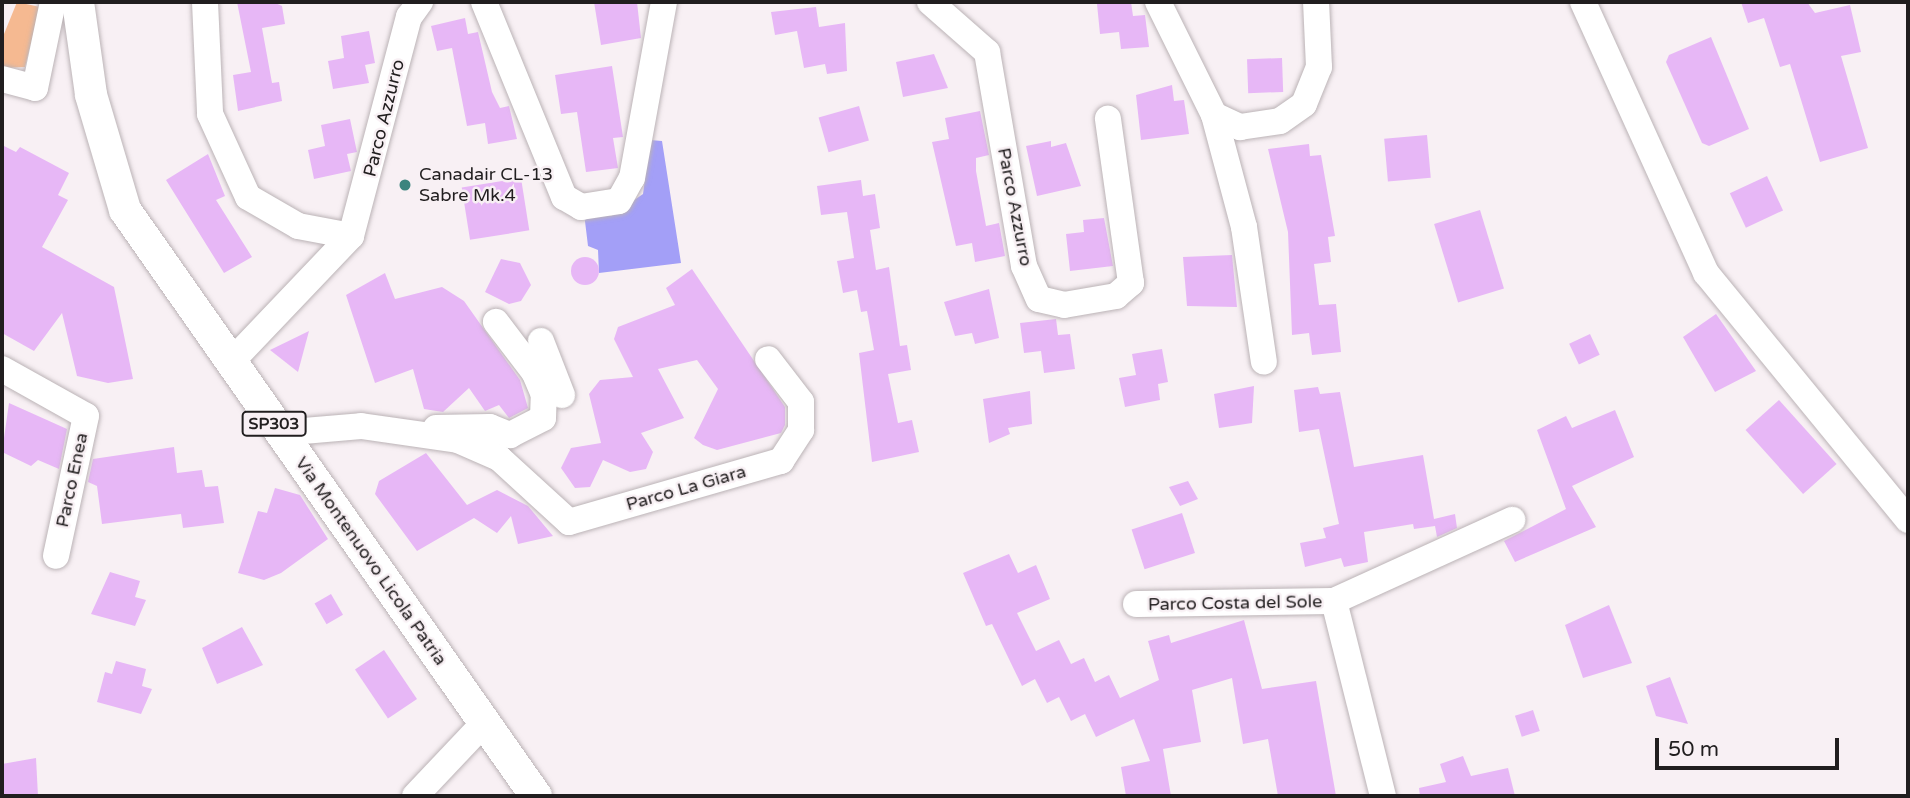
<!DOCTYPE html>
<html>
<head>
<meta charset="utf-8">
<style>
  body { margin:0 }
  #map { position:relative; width:1910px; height:798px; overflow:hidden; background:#f8f0f4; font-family:"Varela Round",sans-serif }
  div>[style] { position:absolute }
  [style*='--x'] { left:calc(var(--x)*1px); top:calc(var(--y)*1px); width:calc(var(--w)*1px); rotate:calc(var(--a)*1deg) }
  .green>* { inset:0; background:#f5b991 }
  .water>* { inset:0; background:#a39ff7 }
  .building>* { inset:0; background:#e7b7f6; transform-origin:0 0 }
  .round { border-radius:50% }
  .roads { filter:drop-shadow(0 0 2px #bbb3b6) drop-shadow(0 0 2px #bbb3b6) }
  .minor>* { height:26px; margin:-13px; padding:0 13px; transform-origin:13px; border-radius:13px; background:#fff }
  .major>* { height:32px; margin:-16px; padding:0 16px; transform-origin:16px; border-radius:16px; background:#fff }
  .dots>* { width:19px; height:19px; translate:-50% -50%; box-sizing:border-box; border:4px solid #f8f0f4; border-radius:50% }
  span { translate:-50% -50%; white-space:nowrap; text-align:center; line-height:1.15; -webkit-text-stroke:5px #f8f0f4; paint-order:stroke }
  .shield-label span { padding:2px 5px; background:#f8f0f4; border:2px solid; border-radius:5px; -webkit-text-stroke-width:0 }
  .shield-label { font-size:16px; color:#211e1f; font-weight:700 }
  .street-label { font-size:18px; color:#211e1f }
  .poi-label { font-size:18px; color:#211e1f }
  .left { translate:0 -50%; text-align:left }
  .frame { position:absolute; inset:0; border:4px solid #211e1f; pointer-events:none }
  .scale { position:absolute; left:1655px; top:738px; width:184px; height:32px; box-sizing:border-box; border:4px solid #211e1f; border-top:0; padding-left:9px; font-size:21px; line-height:24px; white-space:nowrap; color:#211e1f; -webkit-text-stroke:5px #f8f0f4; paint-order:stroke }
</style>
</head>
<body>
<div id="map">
  <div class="green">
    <i style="clip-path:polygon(17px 2px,40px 7px,25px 67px,2px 68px,2px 39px)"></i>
  </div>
  <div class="water">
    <i style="clip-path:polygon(650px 140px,662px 141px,681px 263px,599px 273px,598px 250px,588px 246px,584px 213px,611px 216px,643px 194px)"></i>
  </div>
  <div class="building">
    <i style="clip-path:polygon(237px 2px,273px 2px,282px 6px,285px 24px,262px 28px,272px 83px,279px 82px,282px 101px,238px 111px,233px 75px,251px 72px)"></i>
    <i style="clip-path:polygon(594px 2px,637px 2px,641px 38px,601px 45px)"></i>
    <i style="clip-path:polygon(1131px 2px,1133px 16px,1145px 15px,1149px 47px,1121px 49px,1119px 32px,1100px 34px,1097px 4px)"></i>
    <i style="clip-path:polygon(1741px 2px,1807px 2px,1815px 13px,1850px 5px,1861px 52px,1841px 56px,1868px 148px,1820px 162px,1790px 64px,1780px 67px,1764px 18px,1748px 23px)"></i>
    <i style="clip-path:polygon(816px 7px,819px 27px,845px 23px,847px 71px,827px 74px,825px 64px,804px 68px,797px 31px,775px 35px,771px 12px)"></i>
    <i style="clip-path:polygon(465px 18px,468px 34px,478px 32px,492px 92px,500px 108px,509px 106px,517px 139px,488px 144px,485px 123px,467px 126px,452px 48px,437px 51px,431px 26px)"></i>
    <i style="clip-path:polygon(369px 31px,375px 63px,365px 65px,369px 83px,333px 89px,328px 61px,344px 58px,341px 36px)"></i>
    <i style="clip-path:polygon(1711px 37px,1749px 129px,1709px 146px,1702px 143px,1666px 62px,1669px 55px)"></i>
    <i style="clip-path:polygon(934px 54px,948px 88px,903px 97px,896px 62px)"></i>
    <i style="left:1282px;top:58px;width:34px;height:35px;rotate:88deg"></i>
    <i style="clip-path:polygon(612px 66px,623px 137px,613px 138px,618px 168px,586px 172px,577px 112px,561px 114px,555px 75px)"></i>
    <i style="clip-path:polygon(1172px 85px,1174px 101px,1184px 100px,1189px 134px,1141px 140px,1136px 95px)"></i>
    <i style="left:859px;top:106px;width:36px;height:42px;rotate:74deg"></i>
    <i style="clip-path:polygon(980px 111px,989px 155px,976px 158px,976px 171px,986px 226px,999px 223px,1005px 256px,975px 262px,972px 243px,956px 246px,932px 142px,949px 139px,945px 118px)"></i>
    <i style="clip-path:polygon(350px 119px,357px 152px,347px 154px,351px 171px,314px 179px,308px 150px,325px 146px,321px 125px)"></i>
    <i style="left:1427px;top:135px;width:43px;height:43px;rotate:85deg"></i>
    <i style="clip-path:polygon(1051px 141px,1051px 147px,1066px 143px,1081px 186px,1037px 196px,1026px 146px)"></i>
    <i style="clip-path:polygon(1309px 144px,1310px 156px,1321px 155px,1335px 236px,1328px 237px,1331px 262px,1314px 264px,1319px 305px,1336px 304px,1341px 352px,1312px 355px,1309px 333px,1292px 335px,1288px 232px,1268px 149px)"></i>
    <i style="clip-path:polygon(2px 145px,16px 152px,20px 147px,69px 173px,58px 195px,68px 200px,42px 247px,114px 287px,133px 379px,108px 383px,77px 376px,62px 313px,34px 351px,2px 333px)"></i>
    <i style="clip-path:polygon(208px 154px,225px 196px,216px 200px,252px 257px,224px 273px,166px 180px)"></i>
    <i style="left:1767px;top:176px;width:38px;height:41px;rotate:65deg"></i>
    <i style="left:521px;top:178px;width:53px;height:60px;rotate:81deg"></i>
    <i style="clip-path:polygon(861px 180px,863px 196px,875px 194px,880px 228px,870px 230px,876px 270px,889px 267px,900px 346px,907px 345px,911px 370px,888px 374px,898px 423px,912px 420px,919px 452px,872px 462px,859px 353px,874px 350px,867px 311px,861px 312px,857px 290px,843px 293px,837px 261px,854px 258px,847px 212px,821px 215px,817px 186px)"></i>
    <i style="left:1480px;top:210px;width:82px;height:48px;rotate:73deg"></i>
    <i style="clip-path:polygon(1104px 218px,1113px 266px,1070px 271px,1066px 234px,1084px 232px,1083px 220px)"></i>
    <i style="clip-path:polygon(1232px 255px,1237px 307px,1187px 306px,1183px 257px)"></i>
    <i class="round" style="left:571px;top:257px;width:28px;height:28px"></i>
    <i style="clip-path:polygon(501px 259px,520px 263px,531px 285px,521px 301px,509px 304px,485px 292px)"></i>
    <i style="clip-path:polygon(692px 269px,785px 407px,785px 425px,781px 433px,717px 450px,703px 445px,694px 438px,718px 389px,697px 360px,658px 369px,684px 418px,641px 433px,653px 452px,646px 469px,630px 472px,603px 460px,590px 487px,575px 488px,561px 468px,571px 448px,601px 443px,589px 394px,600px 380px,633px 377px,614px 339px,618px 327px,675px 305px,666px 288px)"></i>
    <i style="clip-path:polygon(385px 273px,395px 299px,442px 287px,464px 301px,520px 380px,528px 408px,509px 418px,499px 405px,485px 411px,469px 388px,443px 412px,424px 409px,413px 369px,375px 383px,346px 295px)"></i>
    <i style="clip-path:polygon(989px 289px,999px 338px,975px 344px,972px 333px,955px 336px,944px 302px)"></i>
    <i style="clip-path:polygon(1716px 314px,1756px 371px,1715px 392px,1683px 337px)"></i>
    <i style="clip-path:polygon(1056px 319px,1058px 335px,1070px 334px,1075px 369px,1044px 373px,1041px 351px,1024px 353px,1020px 323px)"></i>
    <i style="clip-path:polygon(309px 331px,298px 372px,270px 350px)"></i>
    <i style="left:1590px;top:334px;width:23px;height:23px;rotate:65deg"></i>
    <i style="clip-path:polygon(1162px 349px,1168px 382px,1158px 384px,1160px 400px,1125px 407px,1119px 378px,1136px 375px,1132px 354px)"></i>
    <i style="clip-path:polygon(1254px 386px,1252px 423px,1219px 428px,1214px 394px)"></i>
    <i style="clip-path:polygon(1318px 387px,1320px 394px,1340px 392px,1354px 467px,1423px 455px,1434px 519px,1455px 514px,1457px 528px,1437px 537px,1435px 526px,1414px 529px,1413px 524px,1364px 532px,1368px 562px,1344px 567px,1341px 558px,1305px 567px,1300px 543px,1326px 538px,1323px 528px,1339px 524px,1319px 429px,1299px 432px,1294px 390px)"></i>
    <i style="clip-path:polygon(1030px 391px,1032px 424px,1008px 428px,1010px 434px,989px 443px,983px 399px)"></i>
    <i style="left:1779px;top:400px;width:86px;height:45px;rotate:48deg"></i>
    <i style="clip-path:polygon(9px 403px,67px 429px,59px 469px,38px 460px,31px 466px,2px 452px)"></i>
    <i style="clip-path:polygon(1615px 410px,1634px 457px,1572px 486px,1596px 527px,1515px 562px,1504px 541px,1566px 509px,1537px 430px,1566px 416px,1572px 428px)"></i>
    <i style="clip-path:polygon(174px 447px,177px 473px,202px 470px,205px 487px,218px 486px,224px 523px,183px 528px,181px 514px,102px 524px,97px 486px,88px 482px,93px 459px)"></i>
    <i style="clip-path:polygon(426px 453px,467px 505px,497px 490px,528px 506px,553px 536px,518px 544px,511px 516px,497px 533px,474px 518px,417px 551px,375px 494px,379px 481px)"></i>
    <i style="clip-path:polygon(1188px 481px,1198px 499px,1180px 506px,1169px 487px)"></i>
    <i style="clip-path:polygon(275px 488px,300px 495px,328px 539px,281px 573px,264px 580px,238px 573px,258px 511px,267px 513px)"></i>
    <i style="left:1182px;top:513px;width:42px;height:53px;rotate:72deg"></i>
    <i style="clip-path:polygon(1009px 554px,1018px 573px,1036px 565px,1050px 599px,1017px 613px,1036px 651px,1059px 640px,1071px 664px,1084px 658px,1095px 682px,1109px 675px,1120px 698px,1159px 680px,1148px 641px,1169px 635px,1171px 643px,1244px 620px,1262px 689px,1316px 681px,1336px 796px,1278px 796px,1268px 739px,1243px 744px,1232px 678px,1192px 690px,1201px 742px,1163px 749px,1171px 796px,1126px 796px,1121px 767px,1150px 761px,1134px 719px,1096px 737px,1085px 714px,1071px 721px,1059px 697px,1047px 703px,1035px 679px,1022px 686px,992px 624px,986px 626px,963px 573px)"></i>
    <i style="clip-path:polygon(110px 572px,140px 581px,135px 597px,146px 600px,135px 626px,91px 614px)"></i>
    <i style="left:331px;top:594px;width:24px;height:19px;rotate:60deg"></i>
    <i style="clip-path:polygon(1609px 605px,1632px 663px,1583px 678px,1565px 625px)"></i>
    <i style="clip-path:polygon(242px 627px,263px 665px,217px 684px,202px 648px)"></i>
    <i style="left:384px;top:650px;width:59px;height:35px;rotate:56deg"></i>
    <i style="clip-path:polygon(116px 661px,146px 669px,142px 686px,152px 689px,141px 714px,97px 702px,105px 672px,112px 674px)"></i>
    <i style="clip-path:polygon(1670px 677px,1688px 724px,1656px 716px,1646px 686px)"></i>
    <i style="left:1533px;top:710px;width:22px;height:19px;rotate:72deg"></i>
    <i style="clip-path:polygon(1463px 756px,1471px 776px,1508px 768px,1515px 796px,1420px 796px,1419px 788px,1446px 782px,1440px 764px)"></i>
    <i style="clip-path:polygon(36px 758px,38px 796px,2px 796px,2px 764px)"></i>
  </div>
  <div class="roads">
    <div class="minor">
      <i style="--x:205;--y:2;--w:112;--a:87.4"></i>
      <i style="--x:210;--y:114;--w:91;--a:65.4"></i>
      <i style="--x:248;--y:197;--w:58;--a:30.1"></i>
      <i style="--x:298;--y:226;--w:54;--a:10.7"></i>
      <i style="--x:484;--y:2;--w:211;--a:67.7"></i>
      <i style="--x:564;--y:197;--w:20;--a:30"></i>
      <i style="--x:581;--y:207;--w:38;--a:-9"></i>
      <i style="--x:619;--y:201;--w:26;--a:-61"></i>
      <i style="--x:632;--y:178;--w:179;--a:-79.7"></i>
      <i style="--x:930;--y:2;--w:76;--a:41.3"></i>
      <i style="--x:987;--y:52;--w:217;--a:80.2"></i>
      <i style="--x:1024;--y:266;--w:36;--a:66"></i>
      <i style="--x:1039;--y:299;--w:26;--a:13"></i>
      <i style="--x:1064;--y:305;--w:53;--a:-9.8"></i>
      <i style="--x:1116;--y:296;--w:20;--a:-41"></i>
      <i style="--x:1131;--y:283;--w:166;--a:-98"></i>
      <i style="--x:1158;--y:2;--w:126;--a:63.6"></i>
      <i style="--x:1214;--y:115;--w:29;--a:25"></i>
      <i style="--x:1240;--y:127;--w:40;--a:-8.5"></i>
      <i style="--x:1280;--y:121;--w:29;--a:-35"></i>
      <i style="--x:1304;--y:104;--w:40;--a:-68"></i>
      <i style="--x:1319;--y:67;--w:65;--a:-92.6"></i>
      <i style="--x:1583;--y:2;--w:298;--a:65.6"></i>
      <i style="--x:1706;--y:273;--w:319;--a:50.7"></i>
      <i style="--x:2;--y:79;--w:34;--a:15"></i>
      <i style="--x:35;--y:88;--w:88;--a:-78.2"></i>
      <i style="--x:1214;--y:115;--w:116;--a:75"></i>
      <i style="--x:1244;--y:227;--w:136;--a:81.6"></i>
      <i style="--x:541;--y:341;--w:58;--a:68.7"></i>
      <i style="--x:231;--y:362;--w:174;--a:-46.4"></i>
      <i style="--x:351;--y:236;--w:227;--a:-75.2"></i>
      <i style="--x:409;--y:17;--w:19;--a:-54"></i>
      <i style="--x:2;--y:369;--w:96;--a:29.2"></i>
      <i style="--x:86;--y:416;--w:143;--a:102.1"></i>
      <i style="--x:436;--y:428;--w:54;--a:-1.1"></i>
      <i style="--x:490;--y:427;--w:22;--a:22"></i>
      <i style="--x:510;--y:435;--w:37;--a:-27"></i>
      <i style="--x:543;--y:418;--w:23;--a:-88"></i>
      <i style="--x:544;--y:395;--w:25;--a:-113"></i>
      <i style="--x:534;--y:372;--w:63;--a:-127.2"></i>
      <i style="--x:280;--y:433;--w:81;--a:-4.9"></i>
      <i style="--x:361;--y:426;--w:98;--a:8.2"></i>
      <i style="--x:458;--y:440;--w:45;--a:23.7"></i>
      <i style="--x:499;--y:458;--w:95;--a:42.4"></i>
      <i style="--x:569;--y:522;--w:221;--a:-16.1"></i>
      <i style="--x:781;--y:461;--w:37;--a:-57"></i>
      <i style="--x:801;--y:430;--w:28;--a:-90"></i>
      <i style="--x:801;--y:402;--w:54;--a:-127.5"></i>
      <i style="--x:1334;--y:601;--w:201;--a:75.9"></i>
      <i style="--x:1136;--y:604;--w:198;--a:-0.9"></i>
      <i style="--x:1334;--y:601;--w:196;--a:-24.5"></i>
      <i style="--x:415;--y:796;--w:102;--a:-46.6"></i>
    </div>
    <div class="major">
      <i style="--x:78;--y:2;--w:94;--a:82"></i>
      <i style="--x:91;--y:95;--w:120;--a:73.5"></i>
      <i style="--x:125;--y:210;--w:716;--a:54.96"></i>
    </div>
  </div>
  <div class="dots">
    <i style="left:405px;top:185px;background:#3c847e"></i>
  </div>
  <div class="shield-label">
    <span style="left:274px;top:424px">SP303</span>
  </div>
  <div class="street-label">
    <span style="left:384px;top:118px;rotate:-76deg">Parco Azzurro</span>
    <span style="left:1015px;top:207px;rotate:79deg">Parco Azzurro</span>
    <span style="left:72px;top:480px;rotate:-78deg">Parco Enea</span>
    <span style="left:686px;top:488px;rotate:-16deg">Parco La Giara</span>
    <span style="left:371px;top:561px;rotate:55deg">Via Montenuovo Licola Patria</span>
    <span style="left:1235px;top:603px;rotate:-1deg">Parco Costa del Sole</span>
  </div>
  <div class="poi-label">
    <span class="left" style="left:419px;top:185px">Canadair CL-13<br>Sabre Mk.4</span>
  </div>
  <div class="frame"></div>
  <div class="scale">50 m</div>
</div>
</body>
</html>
